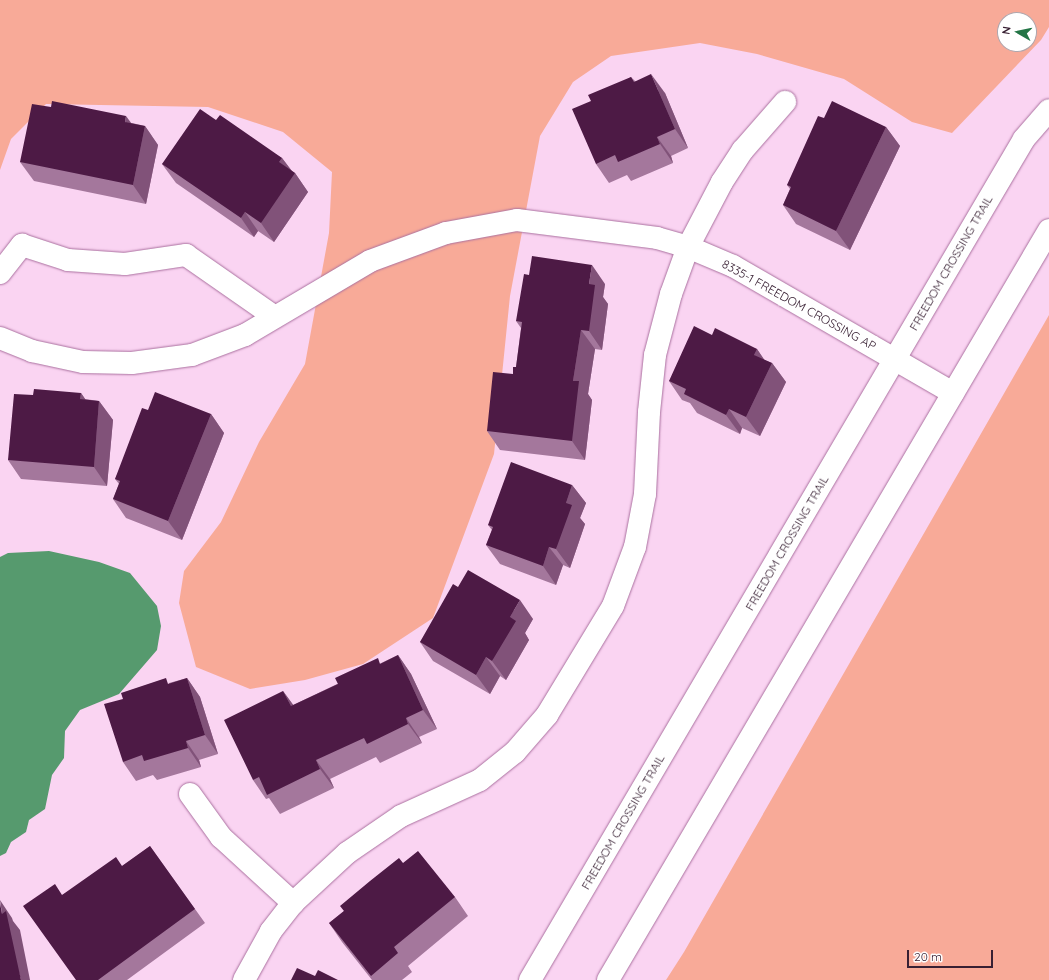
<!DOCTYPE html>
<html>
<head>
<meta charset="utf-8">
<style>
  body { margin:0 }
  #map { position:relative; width:1049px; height:980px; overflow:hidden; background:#fad4f2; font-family:Quicksand,sans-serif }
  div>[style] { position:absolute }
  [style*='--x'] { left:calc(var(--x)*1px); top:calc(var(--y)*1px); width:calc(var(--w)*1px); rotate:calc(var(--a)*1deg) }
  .green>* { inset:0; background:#f8aa98 }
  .water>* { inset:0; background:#569a6e }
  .roads { filter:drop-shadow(0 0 1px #aa709f) drop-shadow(0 0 1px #aa709f) }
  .minor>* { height:22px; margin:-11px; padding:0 11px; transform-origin:11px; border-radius:11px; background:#fff }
  .tertiary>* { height:22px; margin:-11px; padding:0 11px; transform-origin:11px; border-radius:11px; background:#fff }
  .wall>* { inset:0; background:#a4779c }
  .shaded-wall>* { inset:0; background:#815279 }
  .building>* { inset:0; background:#4d1a45 }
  span { translate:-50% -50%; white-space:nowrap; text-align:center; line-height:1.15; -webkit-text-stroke:4px #fff; paint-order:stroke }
  .street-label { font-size:12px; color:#382033 }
  .north { position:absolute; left:997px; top:12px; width:40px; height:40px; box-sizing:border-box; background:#fff; border:1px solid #afa6ad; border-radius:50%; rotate:279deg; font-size:11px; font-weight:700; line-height:16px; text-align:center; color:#382033 }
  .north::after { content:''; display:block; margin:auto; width:14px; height:18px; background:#237546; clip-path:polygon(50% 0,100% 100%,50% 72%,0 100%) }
  .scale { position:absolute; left:907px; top:950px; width:86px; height:18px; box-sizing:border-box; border:2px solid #382033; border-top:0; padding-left:5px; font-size:12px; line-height:14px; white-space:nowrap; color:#382033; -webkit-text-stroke:3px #fff; paint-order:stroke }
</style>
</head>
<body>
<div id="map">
  <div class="green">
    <i style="clip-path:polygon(evenodd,0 0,1049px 0,1049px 27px,1041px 40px,952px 133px,912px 122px,844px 79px,757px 54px,700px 43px,611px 56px,573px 82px,540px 136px,510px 296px,494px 454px,433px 618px,363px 664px,305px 680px,250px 689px,196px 667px,179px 603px,184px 571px,221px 522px,259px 442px,305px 364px,329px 233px,332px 172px,283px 132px,208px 107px,46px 104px,11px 139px,0 170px,0 0,1005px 20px,1029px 20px,1029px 44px,1005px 44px,1005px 20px)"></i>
    <i style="clip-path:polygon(1049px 315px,1049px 980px,666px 980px,684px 952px)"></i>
  </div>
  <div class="water">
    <i style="clip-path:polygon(49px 551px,99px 562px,130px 573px,157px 606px,161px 626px,157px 650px,119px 694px,80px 710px,65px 731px,64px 758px,52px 775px,45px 809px,29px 820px,26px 832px,11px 842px,6px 853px,0 856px,0 557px,8px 553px)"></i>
  </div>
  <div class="roads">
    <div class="minor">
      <i style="--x:0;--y:273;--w:36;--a:-52"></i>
      <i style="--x:22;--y:245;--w:48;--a:18.1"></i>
      <i style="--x:68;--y:260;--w:57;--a:4"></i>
      <i style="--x:125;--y:264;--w:62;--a:-8.4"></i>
      <i style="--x:186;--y:255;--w:108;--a:34.9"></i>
      <i style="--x:0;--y:338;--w:35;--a:22"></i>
      <i style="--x:32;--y:351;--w:52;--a:12.2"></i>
      <i style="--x:83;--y:362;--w:49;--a:1.2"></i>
      <i style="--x:132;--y:363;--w:61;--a:-7.6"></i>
      <i style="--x:192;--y:355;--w:57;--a:-20.7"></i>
      <i style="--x:245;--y:335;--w:145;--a:-30.6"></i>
      <i style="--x:370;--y:261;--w:81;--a:-20.2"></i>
      <i style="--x:446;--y:233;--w:72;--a:-10.4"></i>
      <i style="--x:517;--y:220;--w:141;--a:7.3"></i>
      <i style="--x:657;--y:238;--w:32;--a:16"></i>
      <i style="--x:688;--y:247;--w:49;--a:22.9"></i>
      <i style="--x:733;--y:266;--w:254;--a:30"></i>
      <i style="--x:190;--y:794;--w:53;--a:54.2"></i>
      <i style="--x:221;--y:837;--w:98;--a:42.5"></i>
      <i style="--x:244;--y:980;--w:56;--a:-61.1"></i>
      <i style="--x:271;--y:931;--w:36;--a:-52"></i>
      <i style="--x:293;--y:903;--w:74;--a:-42.8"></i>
      <i style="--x:347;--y:853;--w:65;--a:-34.4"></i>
      <i style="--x:401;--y:816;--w:87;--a:-24.5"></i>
      <i style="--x:480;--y:780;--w:45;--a:-38.7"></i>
      <i style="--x:515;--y:752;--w:49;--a:-49.1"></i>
      <i style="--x:547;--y:715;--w:127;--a:-58.8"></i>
      <i style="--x:613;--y:606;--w:63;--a:-69.6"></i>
      <i style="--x:635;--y:547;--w:54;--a:-79.3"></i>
      <i style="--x:645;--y:494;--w:82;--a:-87.2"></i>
      <i style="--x:649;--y:412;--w:57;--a:-84"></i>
      <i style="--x:655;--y:355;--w:63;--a:-75.3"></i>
      <i style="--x:671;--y:294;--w:50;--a:-70.1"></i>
      <i style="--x:688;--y:247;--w:73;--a:-62.4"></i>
      <i style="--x:722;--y:182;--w:38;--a:-57"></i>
      <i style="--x:743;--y:150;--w:64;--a:-48.8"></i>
    </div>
    <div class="tertiary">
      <i style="--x:530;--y:980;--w:975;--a:-59.57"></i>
      <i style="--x:1024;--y:139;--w:38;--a:-49"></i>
      <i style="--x:608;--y:980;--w:870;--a:-59.54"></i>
    </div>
  </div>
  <div class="wall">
    <i style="clip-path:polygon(631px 77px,635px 81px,665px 93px,688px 148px,671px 156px,673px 163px,631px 181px,627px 175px,609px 183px,596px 164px,591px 101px)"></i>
    <i style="clip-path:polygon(824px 118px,886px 127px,900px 146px,850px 250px,796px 224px,783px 205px,790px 189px,787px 185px)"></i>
    <i style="clip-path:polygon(216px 120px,282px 158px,292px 171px,295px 173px,308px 192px,274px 242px,258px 231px,254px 237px,176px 183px,162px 164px)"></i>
    <i style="clip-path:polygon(132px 123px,145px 126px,158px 145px,146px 204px,34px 181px,20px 162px)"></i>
    <i style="clip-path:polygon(605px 284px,603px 297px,608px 304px,602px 350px,595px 349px,588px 394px,592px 400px,585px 460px,500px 450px,487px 431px,516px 367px,521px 328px,516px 321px)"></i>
    <i style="clip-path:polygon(712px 335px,757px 349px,764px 360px,772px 363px,786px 382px,760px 436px,742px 428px,740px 434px,697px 413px,690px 403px,682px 400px,669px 381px)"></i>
    <i style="clip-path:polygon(81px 393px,85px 399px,99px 401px,113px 420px,107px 486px,21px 479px,8px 460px,33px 395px)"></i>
    <i style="clip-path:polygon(148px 410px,211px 414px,224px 433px,182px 540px,126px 518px,113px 499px,119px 484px,115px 479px)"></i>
    <i style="clip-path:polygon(572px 485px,586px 503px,580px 518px,585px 524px,570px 568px,563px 565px,556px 585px,500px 564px,486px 545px,492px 530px,488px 525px)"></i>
    <i style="clip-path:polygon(458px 587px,533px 619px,525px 633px,529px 640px,506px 680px,500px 676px,490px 694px,433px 661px,420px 642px)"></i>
    <i style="clip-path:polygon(398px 655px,411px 674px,437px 729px,419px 737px,422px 743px,380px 763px,376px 757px,330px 779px,334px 788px,280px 814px,269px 798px,266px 799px,253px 780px,283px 691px,293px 705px)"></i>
    <i style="clip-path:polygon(187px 678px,200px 697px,218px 754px,199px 760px,201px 767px,157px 780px,153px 775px,136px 781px,123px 762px,169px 683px)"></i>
    <i style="clip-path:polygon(150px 846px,205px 923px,127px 980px,76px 980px,62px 895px,122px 866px)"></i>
    <i style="clip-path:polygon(403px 863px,455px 897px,468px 916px,408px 966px,412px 972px,402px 980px,372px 980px,342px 942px,329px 923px)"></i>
  </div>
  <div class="shaded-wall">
    <i style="clip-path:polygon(651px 74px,665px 93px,688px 148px,675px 129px)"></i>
    <i style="clip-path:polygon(126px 116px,140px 135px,125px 122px)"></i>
    <i style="clip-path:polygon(145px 126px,158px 145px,146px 204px,133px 185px)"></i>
    <i style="clip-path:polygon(886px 127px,900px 146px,850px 250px,836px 231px)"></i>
    <i style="clip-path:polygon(657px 137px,671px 156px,673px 163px,660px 144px)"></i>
    <i style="clip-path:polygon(282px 158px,294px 174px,295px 173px,308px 192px,274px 242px,261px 223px,279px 162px)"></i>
    <i style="clip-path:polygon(245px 212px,258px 231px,254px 237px,241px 218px)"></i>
    <i style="clip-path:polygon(592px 265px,605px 284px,603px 297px,608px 304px,602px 350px,589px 331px,589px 284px)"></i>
    <i style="clip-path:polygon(581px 330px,595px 349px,588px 394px,592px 400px,585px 460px,572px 441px,573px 381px)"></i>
    <i style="clip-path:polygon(757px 349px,770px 368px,754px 355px)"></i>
    <i style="clip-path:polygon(772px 363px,786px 382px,760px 436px,746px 417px)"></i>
    <i style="clip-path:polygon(81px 393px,94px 412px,80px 399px)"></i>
    <i style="clip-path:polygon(99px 401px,113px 420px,107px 486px,94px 467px)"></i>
    <i style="clip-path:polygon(729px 409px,742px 428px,740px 434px,726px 415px)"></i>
    <i style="clip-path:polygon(211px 414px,224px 433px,182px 540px,168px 521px)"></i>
    <i style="clip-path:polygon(572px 485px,586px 503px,580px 518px,585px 524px,570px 568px,556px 549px,566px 503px)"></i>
    <i style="clip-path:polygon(549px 547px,563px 565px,556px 585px,543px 566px)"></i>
    <i style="clip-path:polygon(520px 600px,533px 619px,525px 633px,529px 640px,506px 680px,492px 661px,510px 617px)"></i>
    <i style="clip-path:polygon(398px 655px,411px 674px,437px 729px,423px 710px)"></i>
    <i style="clip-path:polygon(486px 657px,500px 676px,490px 694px,476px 675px)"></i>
    <i style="clip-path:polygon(187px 678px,200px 697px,218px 754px,205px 735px)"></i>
    <i style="clip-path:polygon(283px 691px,297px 710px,291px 706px)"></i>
    <i style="clip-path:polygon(406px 718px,419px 737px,422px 743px,408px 724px)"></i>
    <i style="clip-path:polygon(186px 741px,199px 760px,201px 767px,188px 748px)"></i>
    <i style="clip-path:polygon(316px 760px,330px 779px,334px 788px,320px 769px)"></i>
    <i style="clip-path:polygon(0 900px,12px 918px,13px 921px,20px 930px,30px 980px,21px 980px,2px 914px)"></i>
  </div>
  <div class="building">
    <i style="clip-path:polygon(651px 74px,675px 129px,657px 137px,660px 144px,618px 162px,615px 155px,596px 164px,572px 109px,591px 101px,588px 95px,631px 77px,634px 82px)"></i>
    <i style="clip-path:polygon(52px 101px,126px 116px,125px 122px,145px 126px,133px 185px,20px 162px,32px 104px,51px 107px)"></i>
    <i style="clip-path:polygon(832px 101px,886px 127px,836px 231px,783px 205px,791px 187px,787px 185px,818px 116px,824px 118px)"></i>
    <i style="clip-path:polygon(200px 109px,216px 120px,220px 115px,282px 158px,279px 162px,295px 173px,261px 223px,245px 212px,241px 218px,162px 164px)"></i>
    <i style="clip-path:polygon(532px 256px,592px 265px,589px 284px,595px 285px,589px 331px,581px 330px,573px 381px,579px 381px,572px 441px,487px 431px,493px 372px,513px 374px,513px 367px,516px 367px,522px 322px,516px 321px,524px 274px,529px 275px)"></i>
    <i style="clip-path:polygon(694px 326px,712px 335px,715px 328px,757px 349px,754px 355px,772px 363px,746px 417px,729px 409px,726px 415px,684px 394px,686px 389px,669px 381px)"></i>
    <i style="clip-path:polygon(34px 389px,81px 393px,80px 399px,99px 401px,94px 467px,8px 460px,14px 394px,33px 395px)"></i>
    <i style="clip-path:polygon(155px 392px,211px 414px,168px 521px,113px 499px,120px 481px,115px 479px,142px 408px,148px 410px)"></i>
    <i style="clip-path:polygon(511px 462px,572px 485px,566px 503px,572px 505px,556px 549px,549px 547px,543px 566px,486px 545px,493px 527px,488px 525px)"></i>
    <i style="clip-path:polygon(468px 570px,520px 600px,510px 617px,516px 621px,492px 661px,486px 657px,476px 675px,420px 642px,453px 584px,458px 587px)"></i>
    <i style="clip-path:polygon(398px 655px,423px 710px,406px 718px,408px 724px,367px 744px,364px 738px,316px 760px,320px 769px,267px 795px,259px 777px,253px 780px,224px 720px,283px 691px,291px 706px,338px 684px,335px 678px,378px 658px,380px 664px)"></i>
    <i style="clip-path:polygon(166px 678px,168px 684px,187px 678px,205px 735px,186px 741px,188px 748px,144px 761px,142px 755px,123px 762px,104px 704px,123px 699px,121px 693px)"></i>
    <i style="clip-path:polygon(150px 846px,195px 909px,98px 980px,76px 980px,23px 906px,55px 884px,62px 895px,116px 857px,122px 866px)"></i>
    <i style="clip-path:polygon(418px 851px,455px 897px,394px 947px,398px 953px,371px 976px,329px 923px,344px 911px,340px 906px,370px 881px,399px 858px,403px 863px)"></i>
    <i style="clip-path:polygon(0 903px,2px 914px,6px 911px,21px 980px,0 980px)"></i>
    <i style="clip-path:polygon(297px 968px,315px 976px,318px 970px,338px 980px,291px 980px)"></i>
  </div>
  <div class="street-label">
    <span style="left:951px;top:263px;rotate:-60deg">FREEDOM CROSSING TRAIL</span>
    <span style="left:799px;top:305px;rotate:29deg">8335-1 FREEDOM CROSSING AP</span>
    <span style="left:787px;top:543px;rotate:-60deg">FREEDOM CROSSING TRAIL</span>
    <span style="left:623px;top:822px;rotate:-60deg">FREEDOM CROSSING TRAIL</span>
  </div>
  <div class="north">N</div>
  <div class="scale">20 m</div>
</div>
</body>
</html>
